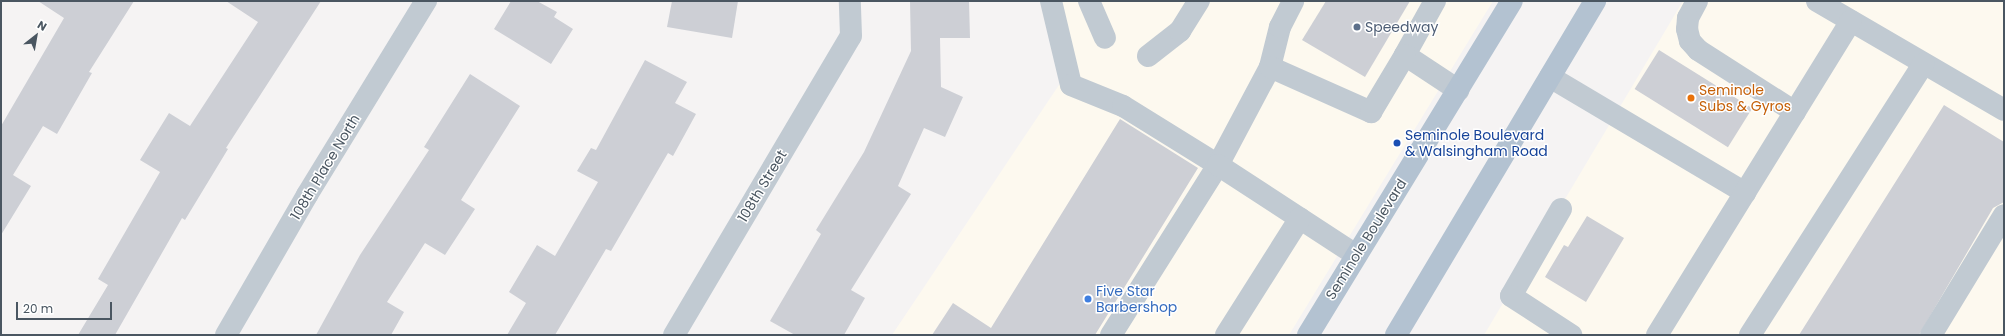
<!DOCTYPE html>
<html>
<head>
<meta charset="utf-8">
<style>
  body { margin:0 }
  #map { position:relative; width:2005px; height:336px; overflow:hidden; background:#f5f3f3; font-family:Poppins,sans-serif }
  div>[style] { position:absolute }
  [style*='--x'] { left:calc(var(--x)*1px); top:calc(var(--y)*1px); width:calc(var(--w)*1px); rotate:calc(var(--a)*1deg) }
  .commercial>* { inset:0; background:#fdf9ef }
  .building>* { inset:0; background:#cdcfd5; transform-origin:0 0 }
  .minor>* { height:22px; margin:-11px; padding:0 11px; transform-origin:11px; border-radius:11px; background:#c1cad2 }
  .major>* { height:22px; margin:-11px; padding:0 11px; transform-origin:11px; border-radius:11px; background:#b3c2d1 }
  .dots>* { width:11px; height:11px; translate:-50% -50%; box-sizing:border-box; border:2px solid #fff; border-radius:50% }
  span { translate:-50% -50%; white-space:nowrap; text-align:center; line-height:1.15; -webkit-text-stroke:3px #fff; paint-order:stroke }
  .service-label { font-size:14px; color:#4e5e75 }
  .left { translate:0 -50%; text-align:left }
  .food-label { font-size:14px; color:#c56008 }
  .transit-label { font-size:14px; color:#164399 }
  .street-label { font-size:14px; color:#4a5661 }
  .shop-label { font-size:14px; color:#366cbe }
  .frame { position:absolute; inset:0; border:2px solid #4a5661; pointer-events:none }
  .north { position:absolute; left:16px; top:16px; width:40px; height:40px; -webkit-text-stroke:3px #fff; paint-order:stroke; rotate:31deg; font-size:11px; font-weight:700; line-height:16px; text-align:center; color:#4a5661 }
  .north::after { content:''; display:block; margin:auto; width:14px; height:18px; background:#4a5661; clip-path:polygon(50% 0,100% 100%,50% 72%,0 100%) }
  .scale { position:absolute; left:16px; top:302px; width:96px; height:18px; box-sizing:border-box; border:2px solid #4a5661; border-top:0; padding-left:5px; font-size:12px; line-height:14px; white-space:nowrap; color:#4a5661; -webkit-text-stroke:3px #fff; paint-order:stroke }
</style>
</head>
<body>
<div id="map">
  <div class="commercial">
    <i style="clip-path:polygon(1050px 1px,1493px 1px,1289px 335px,892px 335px,1069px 70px)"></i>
    <i style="clip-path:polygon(1683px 1px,2004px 1px,2004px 335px,1484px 335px)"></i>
  </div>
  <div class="building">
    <i style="clip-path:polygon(38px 1px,134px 1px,89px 72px,92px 73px,57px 134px,43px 126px,13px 175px,31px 186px,1px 235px,1px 126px,64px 18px)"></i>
    <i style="clip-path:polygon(226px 1px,321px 1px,226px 148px,228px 149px,185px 220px,182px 218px,115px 335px,78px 335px,108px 285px,98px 279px,160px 172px,140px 160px,169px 113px,190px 126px,258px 22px)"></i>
    <i style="clip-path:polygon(511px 1px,537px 1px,557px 12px,554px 17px,573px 29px,551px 64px,494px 29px)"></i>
    <i style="clip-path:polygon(672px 1px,738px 1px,732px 38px,667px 27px)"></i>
    <i style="clip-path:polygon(910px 1px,969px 1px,970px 38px,940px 38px,941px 87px,963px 97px,945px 137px,924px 128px,898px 186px,911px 194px,851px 290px,865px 298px,844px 335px,795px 335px,770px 321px,821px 234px,816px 230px,864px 152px,911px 51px)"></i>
    <i style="clip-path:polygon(1326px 1px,1410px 1px,1365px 77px,1302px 40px)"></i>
    <i style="left:1659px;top:50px;width:110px;height:46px;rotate:32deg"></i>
    <i style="clip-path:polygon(645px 60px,687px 82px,675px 103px,696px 114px,673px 156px,668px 153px,611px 251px,606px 249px,555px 335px,507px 335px,526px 303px,509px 292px,537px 245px,555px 256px,598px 182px,577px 171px,591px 148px,596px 150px)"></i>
    <i style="clip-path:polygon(470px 74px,520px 106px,461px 200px,475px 209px,445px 255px,425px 243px,387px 302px,404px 312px,391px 335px,316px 335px,360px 255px,429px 150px,424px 147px)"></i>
    <i style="clip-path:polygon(1944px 105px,2004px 142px,2004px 202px,1993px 208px,1919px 335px,1799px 335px)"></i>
    <i style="clip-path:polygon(1120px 119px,1198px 168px,1095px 335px,932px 335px,953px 303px,991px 328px)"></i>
    <i style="clip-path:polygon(1587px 216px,1624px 238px,1586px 302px,1545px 277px,1564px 245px,1568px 247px)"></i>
  </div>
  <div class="minor">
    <i style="--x:1051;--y:1;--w:86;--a:76.6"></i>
    <i style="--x:1071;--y:85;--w:56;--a:22"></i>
    <i style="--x:1123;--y:106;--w:112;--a:31.8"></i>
    <i style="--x:1218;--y:165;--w:111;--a:-62"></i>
    <i style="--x:1270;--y:67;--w:41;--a:-76"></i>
    <i style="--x:1280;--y:27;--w:29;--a:-63"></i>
    <i style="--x:1089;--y:1;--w:40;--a:66.6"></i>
    <i style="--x:1435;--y:1;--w:62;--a:119.1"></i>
    <i style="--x:1405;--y:55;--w:64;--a:33.4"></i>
    <i style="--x:1697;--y:1;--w:19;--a:118"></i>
    <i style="--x:1688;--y:18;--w:11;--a:95"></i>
    <i style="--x:1687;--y:29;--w:12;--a:76"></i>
    <i style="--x:1690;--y:41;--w:12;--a:48"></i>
    <i style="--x:1698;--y:50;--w:115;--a:32.6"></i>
    <i style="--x:1817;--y:1;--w:216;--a:30.2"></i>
    <i style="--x:1148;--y:56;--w:41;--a:-38"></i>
    <i style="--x:1180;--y:31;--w:36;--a:-58"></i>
    <i style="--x:1270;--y:67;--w:111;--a:24"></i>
    <i style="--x:1371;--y:112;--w:66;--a:-59.2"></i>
    <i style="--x:1550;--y:77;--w:227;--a:30.7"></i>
    <i style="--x:1561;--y:209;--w:100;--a:119.9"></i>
    <i style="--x:1511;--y:296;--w:72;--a:33"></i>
    <i style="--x:226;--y:335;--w:162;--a:-59.9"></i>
    <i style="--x:307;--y:195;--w:228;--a:-58.5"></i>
    <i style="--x:674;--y:335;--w:347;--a:-59.4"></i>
    <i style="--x:851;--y:36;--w:35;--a:-92"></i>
    <i style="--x:1111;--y:335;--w:201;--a:-57.8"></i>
    <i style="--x:1218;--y:165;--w:165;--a:33.1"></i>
    <i style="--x:1226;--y:335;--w:138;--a:-57.7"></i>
    <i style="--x:1657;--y:335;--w:369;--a:-58.3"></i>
    <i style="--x:1750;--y:335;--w:322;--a:-57.4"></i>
    <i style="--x:1931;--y:335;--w:140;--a:-58.7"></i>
  </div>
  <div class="major">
    <i style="--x:1308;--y:335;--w:391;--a:-58.6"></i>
    <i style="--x:1396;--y:335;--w:389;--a:-59.2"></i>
  </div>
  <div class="dots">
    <i style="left:1357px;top:27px;background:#5c6f8a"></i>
    <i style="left:1691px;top:98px;background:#e8710a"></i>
    <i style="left:1397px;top:143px;background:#1a4fb4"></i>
    <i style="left:1088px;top:299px;background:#3f7fe0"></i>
  </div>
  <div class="service-label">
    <span class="left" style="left:1365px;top:27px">Speedway</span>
  </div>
  <div class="food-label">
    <span class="left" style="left:1699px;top:98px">Seminole<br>Subs &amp; Gyros</span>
  </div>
  <div class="transit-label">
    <span class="left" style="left:1405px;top:143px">Seminole Boulevard<br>&amp; Walsingham Road</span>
  </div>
  <div class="street-label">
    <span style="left:325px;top:167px;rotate:-59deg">108th Place North</span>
    <span style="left:762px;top:186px;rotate:-59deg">108th Street</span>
    <span style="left:1366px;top:239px;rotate:-58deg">Seminole Boulevard</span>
  </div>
  <div class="shop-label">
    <span class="left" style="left:1096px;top:299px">Five Star<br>Barbershop</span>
  </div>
  <div class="frame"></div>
  <div class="north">N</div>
  <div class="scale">20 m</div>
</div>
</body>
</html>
